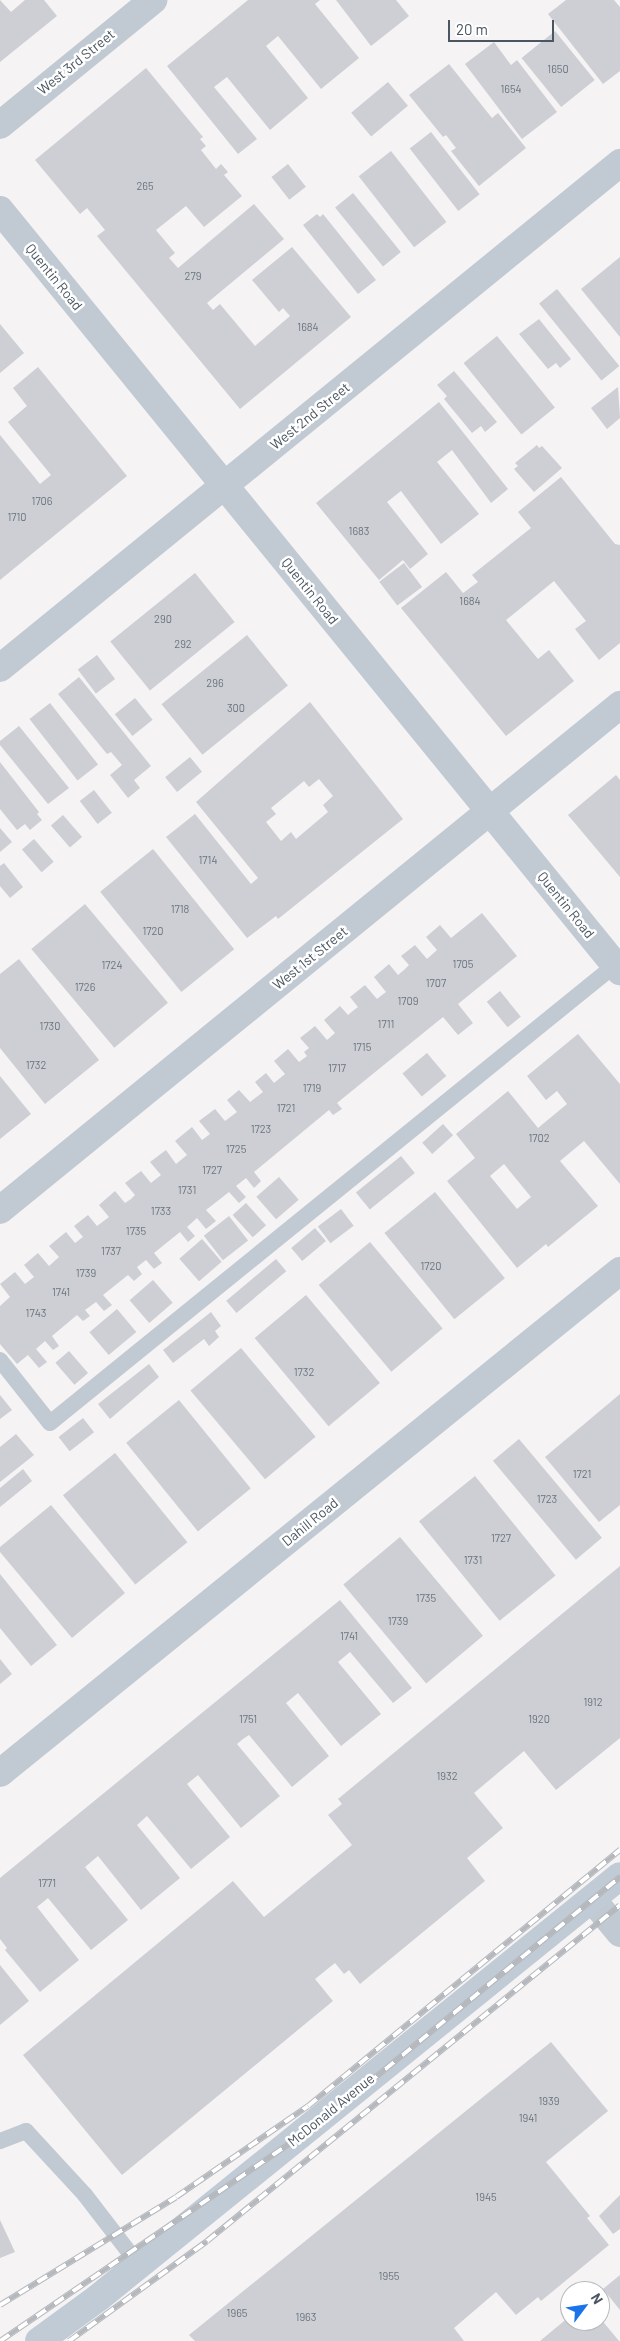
<!DOCTYPE html>
<html>
<head>
<meta charset="utf-8">
<style>
  body { margin:0 }
  #map { position:relative; width:620px; height:2341px; overflow:hidden; background:#f5f3f3; font-family:Barlow,sans-serif }
  div>[style] { position:absolute }
  [style*='--x'] { left:calc(var(--x)*1px); top:calc(var(--y)*1px); width:calc(var(--w)*1px); rotate:calc(var(--a)*1deg) }
  .building>* { inset:0; background:#cdcfd5; transform-origin:0 0 }
  .lane>* { height:16px; margin:-8px; padding:0 8px; transform-origin:8px; border-radius:8px; background:#c1cad2 }
  .street>* { height:28px; margin:-14px; padding:0 14px; transform-origin:14px; border-radius:14px; background:#c1cad2 }
  .secondary>* { height:28px; margin:-14px; padding:0 14px; transform-origin:14px; border-radius:14px; background:#c1cbd6 }
  .rail>* { height:5.5px; margin-top:-2.75px; transform-origin:0; background:repeating-linear-gradient(90deg,#fff 0 11px,#b5b8bd 0 22px); box-sizing:border-box; border-block:1px solid #b5b8bd }
  span { translate:-50% -50%; white-space:nowrap; text-align:center; line-height:1.15; -webkit-text-stroke:5px #fff; paint-order:stroke }
  .number-label { font-size:11px; color:#6b747e }
  .number-label span { -webkit-text-stroke-width:0 }
  .street-label { font-size:14px; color:#4a5661 }
  .north { position:absolute; left:560px; top:2281px; width:50px; height:50px; box-sizing:border-box; background:#fff; border:1px solid #b7bbc0; border-radius:50%; rotate:59deg; font-size:14px; font-weight:700; line-height:20px; text-align:center; color:#4a5661 }
  .north::after { content:''; display:block; margin:auto; width:18px; height:22px; background:#1a73e8; clip-path:polygon(50% 0,100% 100%,50% 72%,0 100%) }
  .scale { position:absolute; left:448px; top:20px; width:106px; height:22px; box-sizing:border-box; border:2px solid #4a5661; border-top:0; padding-left:6px; font-size:15px; line-height:18px; white-space:nowrap; color:#4a5661; -webkit-text-stroke:4px #fff; paint-order:stroke }
</style>
</head>
<body>
<div id="map">
  <div class="building">
    <i style="clip-path:polygon(0 0,11px 12px,25px 0,44px 0,57px 16px,0 62px)"></i>
    <i style="clip-path:polygon(248px 0,320px 0,315px 4px,359px 58px,321px 89px,278px 36px,266px 46px,308px 98px,270px 130px,227px 77px,214px 87px,257px 139px,238px 154px,167px 66px)"></i>
    <i style="clip-path:polygon(336px 0,396px 0,409px 16px,371px 46px)"></i>
    <i style="clip-path:polygon(566px 0,614px 0,620px 7px,620px 71px,603px 84px,548px 14px)"></i>
    <i style="left:555px;top:31px;width:63px;height:43px;rotate:51deg"></i>
    <i style="clip-path:polygon(494px 42px,511px 65px,517px 60px,557px 112px,522px 139px,465px 64px)"></i>
    <i style="clip-path:polygon(449px 64px,492px 118px,498px 113px,526px 148px,479px 186px,451px 151px,456px 148px,446px 135px,443px 137px,409px 95px)"></i>
    <i style="clip-path:polygon(146px 68px,203px 137px,200px 139px,206px 146px,201px 150px,216px 169px,221px 164px,228px 172px,224px 175px,242px 196px,204px 227px,186px 206px,156px 230px,175px 253px,169px 258px,178px 268px,254px 204px,284px 239px,207px 303px,213px 310px,220px 304px,255px 346px,290px 316px,283px 308px,279px 312px,252px 280px,292px 247px,351px 317px,240px 409px,97px 236px,105px 230px,87px 208px,80px 214px,35px 160px)"></i>
    <i style="left:388px;top:82px;width:31px;height:48px;rotate:50deg"></i>
    <i style="left:431px;top:132px;width:79px;height:27px;rotate:52deg"></i>
    <i style="left:391px;top:151px;width:90px;height:41px;rotate:52deg"></i>
    <i style="left:288px;top:164px;width:29px;height:21px;rotate:52deg"></i>
    <i style="left:353px;top:193px;width:76px;height:23px;rotate:51deg"></i>
    <i style="clip-path:polygon(317px 214px,320px 217px,323px 214px,376px 280px,358px 294px,303px 225px)"></i>
    <i style="clip-path:polygon(620px 257px,620px 337px,581px 289px)"></i>
    <i style="left:557px;top:289px;width:99px;height:23px;rotate:51deg"></i>
    <i style="clip-path:polygon(539px 319px,571px 359px,560px 368px,556px 363px,548px 369px,519px 334px)"></i>
    <i style="clip-path:polygon(0 324px,24px 353px,0 373px)"></i>
    <i style="left:497px;top:336px;width:92px;height:43px;rotate:51deg"></i>
    <i style="clip-path:polygon(38px 367px,127px 476px,0 580px,0 435px,40px 484px,51px 475px,8px 422px,27px 406px,13px 388px)"></i>
    <i style="clip-path:polygon(454px 371px,497px 422px,485px 432px,481px 426px,472px 433px,444px 399px,447px 396px,437px 385px)"></i>
    <i style="clip-path:polygon(618px 387px,620px 418px,607px 429px,591px 408px)"></i>
    <i style="clip-path:polygon(439px 402px,508px 489px,491px 503px,452px 450px,437px 462px,479px 514px,441px 544px,401px 491px,387px 502px,428px 554px,410px 569px,403px 560px,379px 580px,316px 503px)"></i>
    <i style="clip-path:polygon(537px 445px,539px 448px,542px 446px,562px 468px,534px 492px,514px 469px,518px 466px,515px 463px)"></i>
    <i style="clip-path:polygon(561px 477px,615px 544px,620px 545px,620px 643px,599px 660px,575px 629px,586px 621px,554px 581px,506px 620px,538px 659px,549px 650px,574px 681px,506px 736px,401px 608px,446px 572px,463px 593px,478px 582px,472px 575px,531px 528px,518px 512px)"></i>
    <i style="left:404px;top:563px;width:30px;height:31px;rotate:53deg"></i>
    <i style="left:195px;top:573px;width:63px;height:109px;rotate:51deg"></i>
    <i style="left:247px;top:635px;width:65px;height:110px;rotate:51deg"></i>
    <i style="left:97px;top:655px;width:30px;height:24px;rotate:53deg"></i>
    <i style="clip-path:polygon(79px 677px,151px 766px,134px 780px,140px 788px,128px 798px,110px 775px,122px 765px,111px 752px,107px 754px,58px 694px)"></i>
    <i style="left:135px;top:698px;width:28px;height:26px;rotate:51deg"></i>
    <i style="clip-path:polygon(evenodd,310px 702px,403px 819px,278px 919px,276px 916px,247px 938px,166px 837px,195px 814px,251px 884px,258px 878px,196px 802px,310px 702px,319px 779px,333px 796px,323px 805px,328px 812px,296px 839px,291px 832px,281px 841px,266px 822px,276px 814px,271px 808px,304px 781px,309px 787px,319px 779px)"></i>
    <i style="left:50px;top:703px;width:78px;height:26px;rotate:52deg"></i>
    <i style="clip-path:polygon(19px 726px,69px 788px,48px 804px,0 745px,0 741px)"></i>
    <i style="left:190px;top:757px;width:19px;height:32px;rotate:51deg"></i>
    <i style="clip-path:polygon(0 762px,39px 812px,37px 814px,42px 820px,30px 830px,25px 824px,17px 830px,0 809px)"></i>
    <i style="clip-path:polygon(616px 775px,620px 780px,620px 877px,568px 815px)"></i>
    <i style="left:94px;top:790px;width:29px;height:18px;rotate:52deg"></i>
    <i style="left:63px;top:815px;width:29px;height:16px;rotate:49deg"></i>
    <i style="clip-path:polygon(0 828px,12px 842px,0 852px)"></i>
    <i style="left:34px;top:839px;width:30px;height:16px;rotate:49deg"></i>
    <i style="left:153px;top:849px;width:129px;height:68px;rotate:51deg"></i>
    <i style="clip-path:polygon(4px 863px,23px 887px,10px 898px,0 886px,0 866px)"></i>
    <i style="left:85px;top:904px;width:129px;height:70px;rotate:50deg"></i>
    <i style="clip-path:polygon(482px 913px,517px 956px,458px 1004px,473px 1023px,458px 1035px,443px 1017px,337px 1103px,342px 1109px,333px 1115px,329px 1110px,254px 1172px,261px 1181px,254px 1188px,246px 1178px,236px 1186px,246px 1197px,239px 1203px,229px 1192px,206px 1210px,216px 1221px,206px 1229px,197px 1218px,187px 1227px,195px 1236px,188px 1242px,180px 1232px,154px 1253px,162px 1263px,154px 1269px,146px 1260px,137px 1267px,142px 1274px,134px 1281px,128px 1275px,103px 1295px,112px 1305px,104px 1311px,96px 1302px,85px 1310px,90px 1316px,83px 1321px,77px 1315px,52px 1336px,59px 1346px,53px 1350px,45px 1341px,36px 1349px,47px 1362px,39px 1368px,28px 1355px,17px 1364px,0 1344px,0 1306px,10px 1297px,0 1284px,15px 1272px,25px 1284px,34px 1277px,24px 1265px,38px 1253px,49px 1266px,59px 1257px,49px 1246px,66px 1232px,75px 1243px,83px 1237px,74px 1226px,88px 1215px,97px 1226px,109px 1217px,99px 1205px,115px 1191px,125px 1203px,131px 1199px,135px 1195px,125px 1183px,141px 1171px,151px 1183px,161px 1175px,150px 1162px,166px 1150px,176px 1164px,187px 1155px,175px 1141px,192px 1127px,202px 1140px,210px 1134px,199px 1121px,215px 1109px,225px 1121px,237px 1112px,227px 1100px,239px 1090px,250px 1102px,263px 1092px,255px 1082px,266px 1073px,274px 1083px,285px 1074px,274px 1061px,288px 1049px,299px 1062px,307px 1056px,304px 1052px,309px 1048px,300px 1038px,315px 1026px,327px 1040px,335px 1033px,324px 1020px,340px 1006px,348px 1015px,354px 1010px,358px 1007px,350px 997px,365px 985px,377px 999px,382px 995px,386px 992px,374px 977px,389px 964px,398px 975px,404px 970px,409px 965px,401px 956px,415px 945px,427px 959px,437px 950px,426px 937px,440px 925px,451px 938px)"></i>
    <i style="clip-path:polygon(19px 959px,99px 1060px,45px 1104px,0 1048px,0 974px)"></i>
    <i style="left:500px;top:991px;width:33px;height:17px;rotate:51deg"></i>
    <i style="clip-path:polygon(evenodd,578px 1034px,620px 1084px,620px 1184px,584px 1141px,560px 1161px,598px 1206px,548px 1247px,546px 1244px,517px 1268px,447px 1181px,475px 1158px,456px 1134px,508px 1091px,538px 1128px,567px 1104px,557px 1091px,546px 1100px,527px 1076px,578px 1034px,504px 1164px,531px 1197px,517px 1209px,490px 1176px,504px 1164px)"></i>
    <i style="left:427px;top:1053px;width:30px;height:32px;rotate:50deg"></i>
    <i style="clip-path:polygon(0 1076px,31px 1114px,0 1139px)"></i>
    <i style="left:443px;top:1124px;width:15px;height:28px;rotate:48deg"></i>
    <i style="left:401px;top:1156px;width:22px;height:58px;rotate:51deg"></i>
    <i style="left:279px;top:1177px;width:30px;height:30px;rotate:49deg"></i>
    <i style="left:435px;top:1192px;width:111px;height:65px;rotate:51deg"></i>
    <i style="left:246px;top:1203px;width:30px;height:18px;rotate:48deg"></i>
    <i style="left:341px;top:1209px;width:21px;height:29px;rotate:53deg"></i>
    <i style="left:229px;top:1216px;width:31px;height:32px;rotate:52deg"></i>
    <i style="left:315px;top:1228px;width:17px;height:31px;rotate:50deg"></i>
    <i style="left:202px;top:1239px;width:30px;height:30px;rotate:49deg"></i>
    <i style="left:370px;top:1242px;width:113px;height:67px;rotate:50deg"></i>
    <i style="left:276px;top:1259px;width:16px;height:65px;rotate:50deg"></i>
    <i style="left:153px;top:1280px;width:30px;height:31px;rotate:49deg"></i>
    <i style="left:306px;top:1295px;width:115px;height:67px;rotate:50deg"></i>
    <i style="left:117px;top:1309px;width:30px;height:36px;rotate:50deg"></i>
    <i style="clip-path:polygon(211px 1312px,221px 1326px,215px 1331px,219px 1337px,209px 1346px,204px 1339px,173px 1363px,163px 1350px)"></i>
    <i style="left:241px;top:1348px;width:116px;height:66px;rotate:50deg"></i>
    <i style="left:69px;top:1351px;width:29px;height:18px;rotate:49deg"></i>
    <i style="clip-path:polygon(149px 1364px,159px 1377px,110px 1419px,98px 1404px)"></i>
    <i style="clip-path:polygon(620px 1394px,620px 1505px,599px 1522px,545px 1457px)"></i>
    <i style="clip-path:polygon(0 1395px,12px 1410px,0 1419px)"></i>
    <i style="left:179px;top:1400px;width:114px;height:68px;rotate:51deg"></i>
    <i style="left:83px;top:1418px;width:18px;height:31px;rotate:52deg"></i>
    <i style="clip-path:polygon(16px 1434px,34px 1455px,0 1482px,0 1447px)"></i>
    <i style="left:519px;top:1439px;width:129px;height:34px;rotate:50deg"></i>
    <i style="left:115px;top:1453px;width:115px;height:67px;rotate:51deg"></i>
    <i style="clip-path:polygon(23px 1469px,32px 1481px,0 1507px,0 1488px)"></i>
    <i style="left:475px;top:1476px;width:128px;height:72px;rotate:51deg"></i>
    <i style="clip-path:polygon(51px 1505px,125px 1593px,72px 1638px,0 1552px,0 1547px)"></i>
    <i style="left:400px;top:1537px;width:129px;height:74px;rotate:50deg"></i>
    <i style="clip-path:polygon(620px 1566px,620px 1738px,556px 1790px,524px 1751px,474px 1793px,503px 1828px,467px 1858px,485px 1881px,360px 1984px,349px 1970px,344px 1974px,335px 1963px,315px 1979px,333px 2001px,122px 2175px,23px 2055px,233px 1881px,264px 1917px,352px 1845px,328px 1815px,342px 1804px,338px 1799px)"></i>
    <i style="clip-path:polygon(0 1574px,57px 1645px,31px 1666px,0 1628px)"></i>
    <i style="clip-path:polygon(340px 1600px,412px 1688px,393px 1703px,350px 1652px,338px 1662px,381px 1714px,341px 1746px,298px 1693px,286px 1703px,329px 1756px,292px 1787px,249px 1735px,243px 1739px,237px 1744px,280px 1796px,241px 1828px,198px 1775px,187px 1784px,230px 1837px,191px 1869px,147px 1816px,137px 1825px,180px 1878px,141px 1910px,98px 1856px,85px 1867px,128px 1920px,91px 1950px,48px 1898px,37px 1907px,79px 1960px,40px 1992px,5px 1950px,7px 1948px,0 1939px,0 1878px)"></i>
    <i style="clip-path:polygon(0 1659px,12px 1674px,0 1684px)"></i>
    <i style="clip-path:polygon(0 1965px,29px 2001px,0 2025px)"></i>
    <i style="clip-path:polygon(551px 2042px,608px 2111px,546px 2162px,590px 2216px,587px 2218px,609px 2245px,541px 2301px,538px 2297px,516px 2315px,496px 2292px,454px 2328px,464px 2341px,195px 2341px,189px 2335px)"></i>
    <i style="clip-path:polygon(620px 2195px,620px 2229px,613px 2234px,599px 2216px)"></i>
    <i style="clip-path:polygon(0 2220px,15px 2252px,0 2258px)"></i>
    <i style="clip-path:polygon(620px 2275px,620px 2310px,603px 2289px)"></i>
    <i style="clip-path:polygon(570px 2316px,570px 2321px,600px 2321px,600px 2318px,619px 2341px,540px 2341px)"></i>
  </div>
  <div class="lane">
    <i style="--x:0;--y:1360;--w:80;--a:51.6"></i>
    <i style="--x:50;--y:1423;--w:727;--a:-39.03"></i>
    <i style="--x:0;--y:2141;--w:28;--a:-21"></i>
    <i style="--x:26;--y:2131;--w:87;--a:47.3"></i>
    <i style="--x:85;--y:2195;--w:88;--a:52.4"></i>
  </div>
  <div class="street">
    <i style="--x:0;--y:125;--w:198;--a:-39.2"></i>
    <i style="--x:0;--y:210;--w:982;--a:50.83"></i>
    <i style="--x:0;--y:668;--w:800;--a:-39.16"></i>
    <i style="--x:0;--y:1210;--w:800;--a:-39.16"></i>
    <i style="--x:0;--y:1773;--w:798;--a:-39"></i>
    <i style="--x:592;--y:1899;--w:44;--a:50.5"></i>
  </div>
  <div class="secondary">
    <i style="--x:39;--y:2341;--w:73;--a:-36.1"></i>
    <i style="--x:98;--y:2298;--w:671;--a:-38.95"></i>
  </div>
  <div class="rail">
    <i style="--x:0;--y:2305;--w:206;--a:-31.5"></i>
    <i style="--x:176;--y:2197;--w:160;--a:-34.6"></i>
    <i style="--x:308;--y:2106;--w:404;--a:-39.4"></i>
    <i style="--x:0;--y:2341;--w:384;--a:-34.3"></i>
    <i style="--x:317;--y:2125;--w:392;--a:-39.3"></i>
    <i style="--x:69;--y:2341;--w:170;--a:-35.9"></i>
    <i style="--x:207;--y:2241;--w:532;--a:-39.13"></i>
  </div>
  <div class="number-label">
    <span style="left:558px;top:69px">1650</span>
    <span style="left:511px;top:89px">1654</span>
    <span style="left:145px;top:186px">265</span>
    <span style="left:193px;top:276px">279</span>
    <span style="left:308px;top:327px">1684</span>
    <span style="left:42px;top:501px">1706</span>
    <span style="left:17px;top:517px">1710</span>
    <span style="left:359px;top:531px">1683</span>
    <span style="left:470px;top:601px">1684</span>
    <span style="left:163px;top:619px">290</span>
    <span style="left:183px;top:644px">292</span>
    <span style="left:215px;top:683px">296</span>
    <span style="left:236px;top:708px">300</span>
    <span style="left:208px;top:860px">1714</span>
    <span style="left:180px;top:909px">1718</span>
    <span style="left:153px;top:931px">1720</span>
    <span style="left:463px;top:964px">1705</span>
    <span style="left:112px;top:965px">1724</span>
    <span style="left:436px;top:983px">1707</span>
    <span style="left:85px;top:987px">1726</span>
    <span style="left:408px;top:1001px">1709</span>
    <span style="left:386px;top:1024px">1711</span>
    <span style="left:50px;top:1026px">1730</span>
    <span style="left:362px;top:1047px">1715</span>
    <span style="left:36px;top:1065px">1732</span>
    <span style="left:337px;top:1068px">1717</span>
    <span style="left:312px;top:1088px">1719</span>
    <span style="left:286px;top:1108px">1721</span>
    <span style="left:261px;top:1129px">1723</span>
    <span style="left:539px;top:1138px">1702</span>
    <span style="left:236px;top:1149px">1725</span>
    <span style="left:212px;top:1170px">1727</span>
    <span style="left:187px;top:1190px">1731</span>
    <span style="left:161px;top:1211px">1733</span>
    <span style="left:136px;top:1231px">1735</span>
    <span style="left:111px;top:1251px">1737</span>
    <span style="left:431px;top:1266px">1720</span>
    <span style="left:86px;top:1273px">1739</span>
    <span style="left:61px;top:1292px">1741</span>
    <span style="left:36px;top:1313px">1743</span>
    <span style="left:304px;top:1372px">1732</span>
    <span style="left:582px;top:1474px">1721</span>
    <span style="left:547px;top:1499px">1723</span>
    <span style="left:501px;top:1538px">1727</span>
    <span style="left:473px;top:1560px">1731</span>
    <span style="left:426px;top:1598px">1735</span>
    <span style="left:398px;top:1621px">1739</span>
    <span style="left:349px;top:1636px">1741</span>
    <span style="left:593px;top:1702px">1912</span>
    <span style="left:248px;top:1719px">1751</span>
    <span style="left:539px;top:1719px">1920</span>
    <span style="left:447px;top:1776px">1932</span>
    <span style="left:47px;top:1883px">1771</span>
    <span style="left:549px;top:2101px">1939</span>
    <span style="left:528px;top:2118px">1941</span>
    <span style="left:486px;top:2197px">1945</span>
    <span style="left:389px;top:2276px">1955</span>
    <span style="left:237px;top:2313px">1965</span>
    <span style="left:306px;top:2317px">1963</span>
  </div>
  <div class="street-label">
    <span style="left:76px;top:62px;rotate:-39deg">West 3rd Street</span>
    <span style="left:54px;top:277px;rotate:51deg">Quentin Road</span>
    <span style="left:310px;top:416px;rotate:-39deg">West 2nd Street</span>
    <span style="left:310px;top:591px;rotate:51deg">Quentin Road</span>
    <span style="left:566px;top:905px;rotate:51deg">Quentin Road</span>
    <span style="left:310px;top:958px;rotate:-39deg">West 1st Street</span>
    <span style="left:310px;top:1522px;rotate:-39deg">Dahill Road</span>
    <span style="left:331px;top:2110px;rotate:-39deg">McDonald Avenue</span>
  </div>
  <div class="north">N</div>
  <div class="scale">20 m</div>
</div>
</body>
</html>
